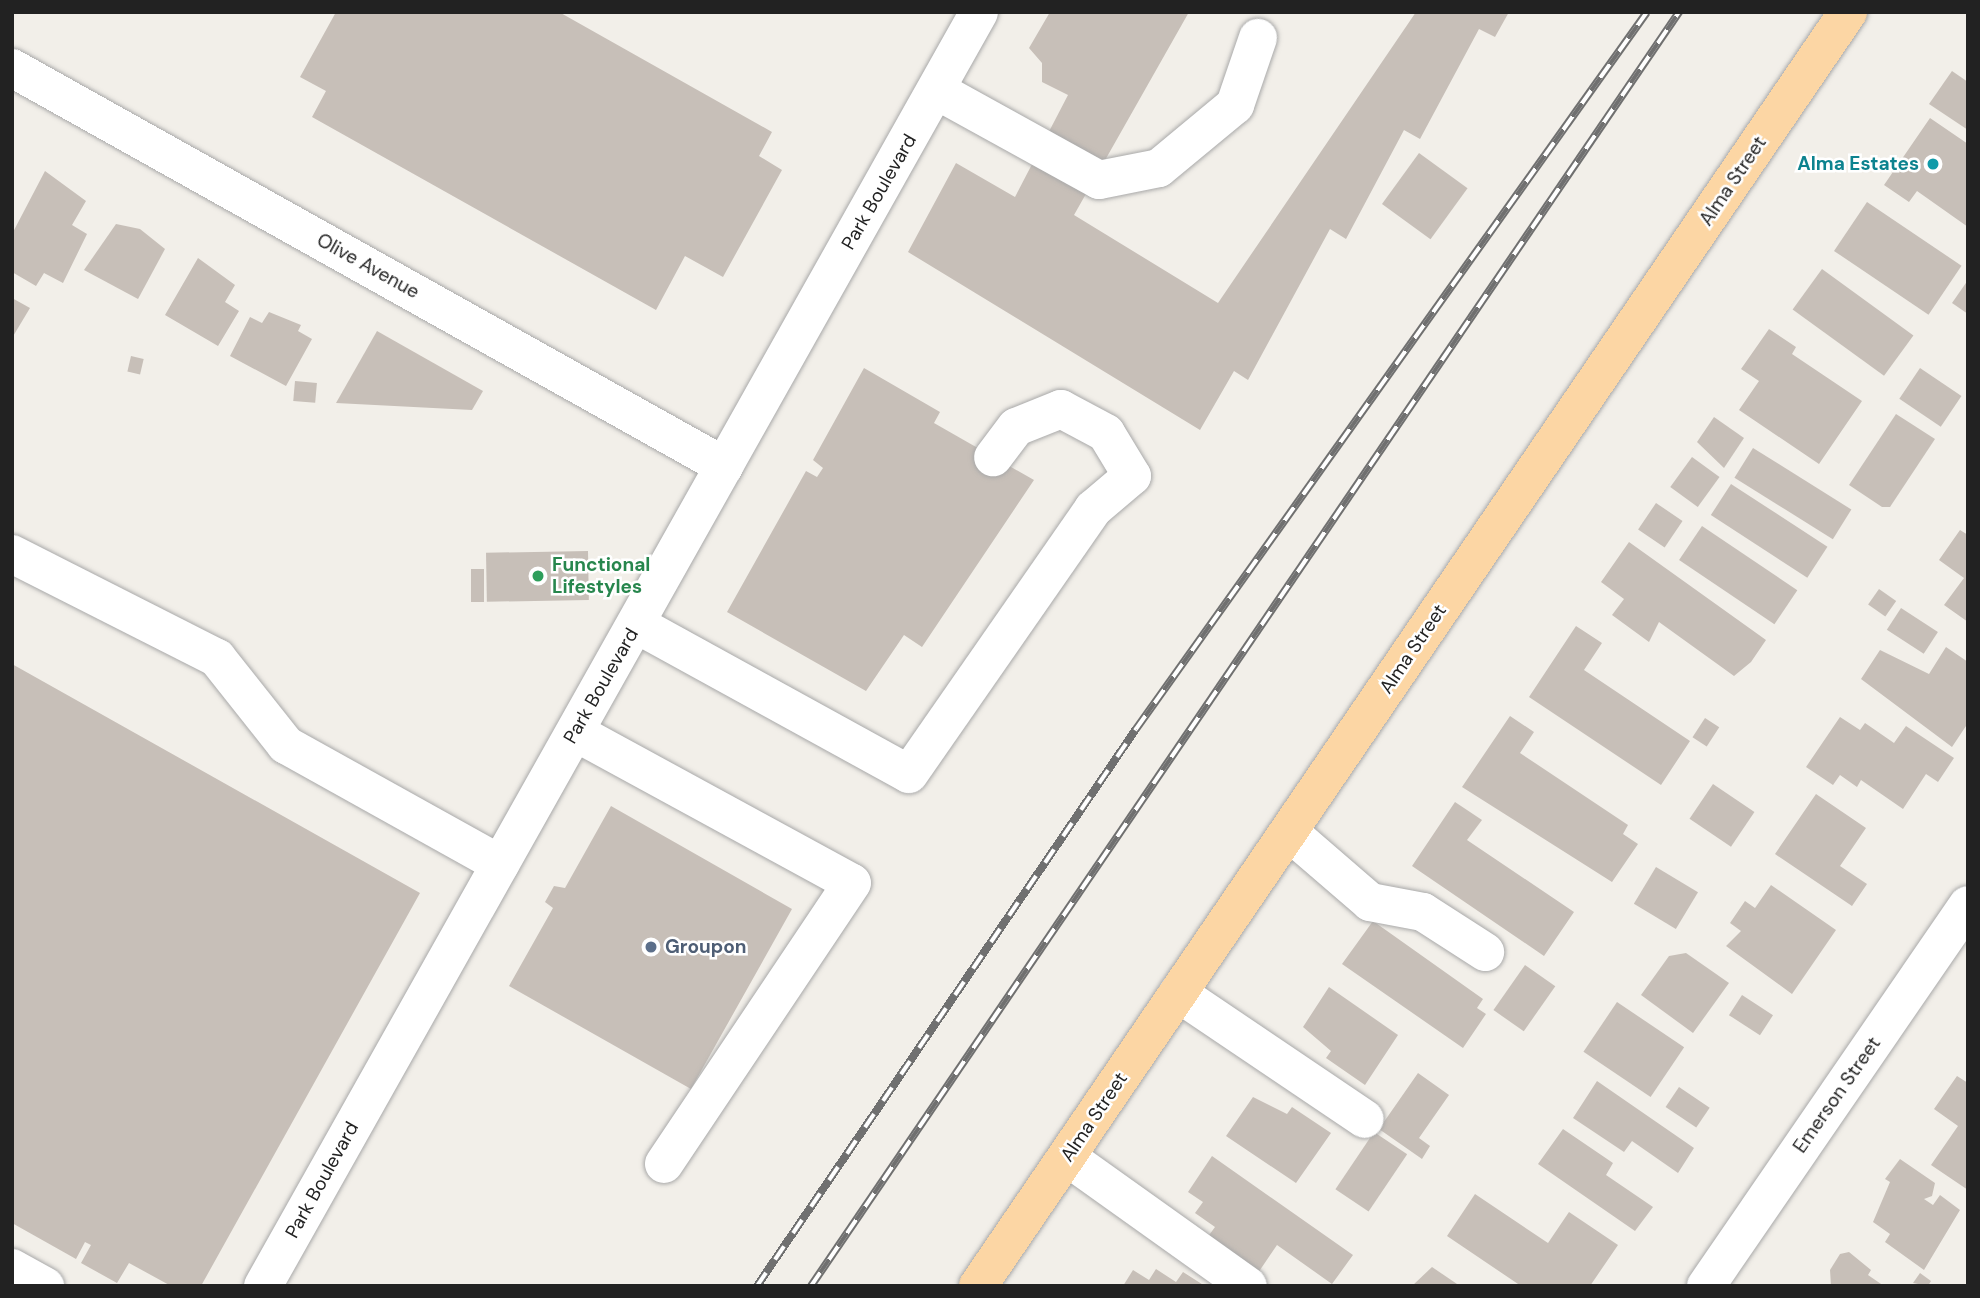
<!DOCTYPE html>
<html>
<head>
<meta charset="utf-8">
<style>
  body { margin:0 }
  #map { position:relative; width:1980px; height:1298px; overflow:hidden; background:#f2efe9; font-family:"DM Sans",sans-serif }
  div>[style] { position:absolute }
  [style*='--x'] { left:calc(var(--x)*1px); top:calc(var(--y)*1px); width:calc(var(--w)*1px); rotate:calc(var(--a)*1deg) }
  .building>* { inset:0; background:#c7bfb8; transform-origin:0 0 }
  .roads { filter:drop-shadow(0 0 2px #a9a9a9) drop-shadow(0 0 2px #a9a9a9) }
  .minor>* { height:38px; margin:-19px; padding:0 19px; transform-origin:19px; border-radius:19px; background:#fff }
  .major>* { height:38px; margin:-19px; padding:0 19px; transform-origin:19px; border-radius:19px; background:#fcd6a4 }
  .rail>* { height:8px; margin-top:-4px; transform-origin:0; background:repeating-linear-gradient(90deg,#fff 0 16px,#707070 0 32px); box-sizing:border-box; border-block:2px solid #707070 }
  .dots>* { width:19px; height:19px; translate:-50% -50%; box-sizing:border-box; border:4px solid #fff; border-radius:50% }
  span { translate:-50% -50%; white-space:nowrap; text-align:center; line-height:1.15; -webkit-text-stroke:5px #fff; paint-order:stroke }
  .culture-label { font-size:19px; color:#0d838f; font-weight:700 }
  .right { translate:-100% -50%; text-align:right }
  .street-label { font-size:19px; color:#222 }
  .leisure-label { font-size:19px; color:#27864d; font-weight:700 }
  .left { translate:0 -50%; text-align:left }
  .service-label { font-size:19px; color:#4e5e75; font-weight:700 }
  .frame { position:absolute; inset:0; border:14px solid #222; pointer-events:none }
</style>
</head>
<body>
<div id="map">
  <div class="building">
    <i style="clip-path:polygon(336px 12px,559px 12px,772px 132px,759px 156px,782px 170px,723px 277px,685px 256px,656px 310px,312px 117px,326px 91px,300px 77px)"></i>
    <i style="clip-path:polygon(1050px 12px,1189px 12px,1074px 215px,1218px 303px,1416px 12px,1509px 12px,1495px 37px,1479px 29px,1420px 139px,1404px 130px,1346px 239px,1330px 229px,1248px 380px,1234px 371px,1200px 430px,908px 252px,956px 163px,1015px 197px,1068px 95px,1042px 82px,1042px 63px,1029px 48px)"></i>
    <i style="clip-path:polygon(1952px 71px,1968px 82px,1968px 130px,1929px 104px)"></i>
    <i style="clip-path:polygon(1930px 118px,1968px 144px,1968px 227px,1917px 191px,1909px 202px,1884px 185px)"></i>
    <i style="left:1419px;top:153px;width:60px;height:63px;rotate:36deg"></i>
    <i style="clip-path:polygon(45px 171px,86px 201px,72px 225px,87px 234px,63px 283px,44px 273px,36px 286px,12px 272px,12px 234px)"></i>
    <i style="left:1867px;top:202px;width:114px;height:59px;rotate:34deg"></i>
    <i style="clip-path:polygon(116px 224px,140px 229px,165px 249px,138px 299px,84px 270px)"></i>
    <i style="clip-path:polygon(198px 258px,235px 285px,225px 302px,239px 311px,218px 346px,165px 315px)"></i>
    <i style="left:1822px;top:269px;width:113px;height:50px;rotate:36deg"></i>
    <i style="clip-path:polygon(1968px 280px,1968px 314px,1952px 303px)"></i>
    <i style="clip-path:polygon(12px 298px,30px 308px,12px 338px)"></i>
    <i style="clip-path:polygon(269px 312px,301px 325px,298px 331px,312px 339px,286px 386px,230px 356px,250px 317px,262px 323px)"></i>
    <i style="clip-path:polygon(1769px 329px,1796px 347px,1792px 354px,1862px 401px,1819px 464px,1739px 410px,1759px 381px,1741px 369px)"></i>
    <i style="clip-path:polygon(377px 331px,483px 391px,472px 410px,336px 403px)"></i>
    <i style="left:131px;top:356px;width:13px;height:16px;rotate:13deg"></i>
    <i style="clip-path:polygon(864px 368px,940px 412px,934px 423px,1034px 480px,922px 647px,904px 635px,866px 691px,727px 612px,806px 471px,817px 477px,823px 468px,813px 460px)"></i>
    <i style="left:1920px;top:368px;width:50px;height:37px;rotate:34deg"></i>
    <i style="left:295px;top:381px;width:22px;height:20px;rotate:5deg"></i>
    <i style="clip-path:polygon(1896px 414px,1935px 439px,1890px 507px,1882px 507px,1849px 485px)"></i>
    <i style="clip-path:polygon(1714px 417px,1744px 438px,1724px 468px,1697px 442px)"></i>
    <i style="left:1753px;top:448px;width:116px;height:35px;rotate:32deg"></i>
    <i style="left:1692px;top:457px;width:34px;height:37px;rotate:36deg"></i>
    <i style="left:1731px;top:484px;width:115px;height:37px;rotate:33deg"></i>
    <i style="left:1656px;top:503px;width:32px;height:32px;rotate:34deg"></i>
    <i style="left:1702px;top:526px;width:115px;height:41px;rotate:34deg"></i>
    <i style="clip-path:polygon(1960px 530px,1968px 535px,1968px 622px,1944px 605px,1964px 578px,1939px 560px)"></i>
    <i style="clip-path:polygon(1629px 542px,1766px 640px,1751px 662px,1734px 676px,1659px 622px,1649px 642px,1612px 615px,1624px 599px,1601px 582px)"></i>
    <i style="left:588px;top:551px;width:49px;height:102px;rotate:89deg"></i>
    <i style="left:471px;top:569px;width:13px;height:33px"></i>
    <i style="left:1879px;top:589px;width:21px;height:19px;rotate:35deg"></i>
    <i style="left:1901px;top:608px;width:44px;height:26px;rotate:33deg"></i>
    <i style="clip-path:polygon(1576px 626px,1602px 643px,1584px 670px,1690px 741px,1661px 785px,1529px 697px)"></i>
    <i style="clip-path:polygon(1946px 647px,1968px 662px,1968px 723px,1952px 747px,1861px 679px,1880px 650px,1929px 674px)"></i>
    <i style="clip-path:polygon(12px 664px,420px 893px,201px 1286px,171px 1286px,129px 1263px,117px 1283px,81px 1263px,91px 1245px,85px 1242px,76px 1259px,12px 1223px)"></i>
    <i style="clip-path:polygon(1510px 716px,1534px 732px,1520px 753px,1628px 825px,1623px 834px,1638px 844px,1612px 882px,1462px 787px)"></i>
    <i style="clip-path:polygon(1840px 717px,1860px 730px,1865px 723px,1894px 743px,1906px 726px,1954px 758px,1938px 782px,1926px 774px,1903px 809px,1861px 780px,1857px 787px,1840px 775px,1833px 785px,1806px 767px)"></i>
    <i style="left:1705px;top:718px;width:17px;height:23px;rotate:33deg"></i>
    <i style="left:1713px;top:784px;width:50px;height:42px;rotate:34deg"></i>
    <i style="clip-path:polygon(1816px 794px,1866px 828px,1840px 866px,1867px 884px,1852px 906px,1775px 854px)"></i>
    <i style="clip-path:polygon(1455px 802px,1482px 820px,1467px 840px,1574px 912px,1544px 956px,1412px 866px)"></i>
    <i style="clip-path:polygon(611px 806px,792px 909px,691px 1089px,509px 986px,553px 908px,545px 902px,554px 886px,565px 888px)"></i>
    <i style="left:1656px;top:867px;width:49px;height:43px;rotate:31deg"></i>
    <i style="clip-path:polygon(1771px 885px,1836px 930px,1792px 994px,1726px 946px,1741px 931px,1730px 923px,1745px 901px,1755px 908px)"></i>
    <i style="clip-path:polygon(1373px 921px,1483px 999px,1477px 1008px,1486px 1014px,1463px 1048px,1342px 964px)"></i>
    <i style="clip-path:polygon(1686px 953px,1729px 983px,1693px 1033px,1641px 995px,1669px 956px)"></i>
    <i style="left:1525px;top:965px;width:37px;height:55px;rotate:35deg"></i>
    <i style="clip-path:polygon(1329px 987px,1398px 1035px,1365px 1085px,1326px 1058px,1331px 1051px,1303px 1027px)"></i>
    <i style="left:1742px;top:995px;width:37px;height:24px;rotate:33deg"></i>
    <i style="left:1617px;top:1002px;width:81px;height:60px;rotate:34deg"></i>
    <i style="clip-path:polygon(1418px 1073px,1449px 1095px,1419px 1138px,1430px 1146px,1422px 1159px,1379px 1129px)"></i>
    <i style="clip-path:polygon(1957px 1076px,1968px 1083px,1968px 1190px,1931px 1165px,1958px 1126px,1934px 1109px)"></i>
    <i style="clip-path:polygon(1597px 1081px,1694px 1148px,1678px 1173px,1632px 1141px,1624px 1152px,1573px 1118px)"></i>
    <i style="left:1679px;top:1087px;width:37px;height:24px;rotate:34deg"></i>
    <i style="clip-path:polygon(1253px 1097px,1287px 1114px,1292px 1107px,1331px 1133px,1296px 1183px,1226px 1136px)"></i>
    <i style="clip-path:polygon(1563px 1129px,1613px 1163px,1606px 1175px,1653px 1207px,1635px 1231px,1538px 1164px)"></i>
    <i style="left:1374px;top:1132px;width:40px;height:69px;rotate:34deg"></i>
    <i style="clip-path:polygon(1212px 1156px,1353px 1255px,1332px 1284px,1277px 1245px,1258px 1273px,1207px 1238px,1215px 1227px,1195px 1213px,1203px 1202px,1188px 1192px)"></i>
    <i style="clip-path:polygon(1900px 1159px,1935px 1183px,1932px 1196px,1924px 1199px,1933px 1205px,1940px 1195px,1960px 1210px,1924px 1270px,1885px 1242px,1890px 1234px,1873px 1222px,1890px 1182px,1885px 1179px)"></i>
    <i style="clip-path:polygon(1475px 1194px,1548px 1243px,1569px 1212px,1618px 1245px,1590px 1286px,1521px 1286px,1447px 1236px)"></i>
    <i style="clip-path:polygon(1849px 1252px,1871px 1270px,1868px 1275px,1884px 1286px,1831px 1286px,1830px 1270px,1840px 1254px)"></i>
    <i style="clip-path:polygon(1432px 1267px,1460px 1286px,1412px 1286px)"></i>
    <i style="clip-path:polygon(1156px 1269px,1176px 1282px,1183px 1272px,1205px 1286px,1123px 1286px,1133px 1270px,1149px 1280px)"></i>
    <i style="clip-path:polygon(1920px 1273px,1931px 1281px,1928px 1286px,1913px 1283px)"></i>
  </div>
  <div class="roads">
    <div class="minor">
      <i style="--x:12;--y:68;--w:816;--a:29.2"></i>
      <i style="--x:936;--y:90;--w:186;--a:28.9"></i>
      <i style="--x:1099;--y:180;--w:61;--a:-11.3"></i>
      <i style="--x:1159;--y:168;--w:99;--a:-39.7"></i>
      <i style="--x:1235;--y:105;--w:71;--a:-71.1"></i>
      <i style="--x:12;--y:554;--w:230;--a:26.9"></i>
      <i style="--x:217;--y:658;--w:111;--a:51.6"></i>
      <i style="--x:286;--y:745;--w:245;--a:29.1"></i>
      <i style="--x:636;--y:624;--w:311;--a:28.8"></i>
      <i style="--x:909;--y:774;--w:323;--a:-55.2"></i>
      <i style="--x:1093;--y:509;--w:51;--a:-40.2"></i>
      <i style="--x:1132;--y:476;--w:50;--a:-121.2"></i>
      <i style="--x:1106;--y:433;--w:51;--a:-151.9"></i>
      <i style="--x:1061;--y:409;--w:48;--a:158.2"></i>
      <i style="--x:1016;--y:427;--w:38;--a:127"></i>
      <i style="--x:575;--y:732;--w:315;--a:28.6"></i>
      <i style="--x:852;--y:883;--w:338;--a:123.8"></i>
      <i style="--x:1289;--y:832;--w:107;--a:40.8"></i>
      <i style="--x:1370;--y:902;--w:54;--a:10.7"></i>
      <i style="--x:1423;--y:912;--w:74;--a:32.8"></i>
      <i style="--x:1178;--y:993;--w:225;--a:34"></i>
      <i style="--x:1067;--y:1157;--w:222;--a:35.5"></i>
      <i style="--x:12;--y:1268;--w:38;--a:29"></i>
      <i style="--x:263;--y:1286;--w:1461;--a:-60.66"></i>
      <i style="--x:1706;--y:1286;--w:462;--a:-55.5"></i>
    </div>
    <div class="major">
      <i style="--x:978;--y:1286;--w:1543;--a:-55.67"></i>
    </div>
  </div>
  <div class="rail">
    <i style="--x:757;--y:1286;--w:674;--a:-55.77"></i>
    <i style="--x:1136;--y:729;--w:880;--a:-54.52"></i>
    <i style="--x:811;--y:1286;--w:1542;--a:-55.73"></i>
  </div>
  <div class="dots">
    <i style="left:1933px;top:164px;background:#0f9aa8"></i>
    <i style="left:538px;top:576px;background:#2e9e5b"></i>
    <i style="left:651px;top:947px;background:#5c6f8a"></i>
  </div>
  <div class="culture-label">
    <span class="right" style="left:1919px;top:164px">Alma Estates</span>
  </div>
  <div class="street-label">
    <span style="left:1733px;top:181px;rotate:-56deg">Alma Street</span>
    <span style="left:879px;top:192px;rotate:-60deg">Park Boulevard</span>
    <span style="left:368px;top:266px;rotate:29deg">Olive Avenue</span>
    <span style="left:1413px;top:649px;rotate:-56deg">Alma Street</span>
    <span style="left:601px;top:686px;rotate:-60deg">Park Boulevard</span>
    <span style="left:1837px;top:1095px;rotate:-55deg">Emerson Street</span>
    <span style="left:1094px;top:1117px;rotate:-56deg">Alma Street</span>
    <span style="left:322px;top:1180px;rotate:-61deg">Park Boulevard</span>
  </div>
  <div class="leisure-label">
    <span class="left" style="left:552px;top:576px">Functional<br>Lifestyles</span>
  </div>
  <div class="service-label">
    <span class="left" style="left:665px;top:947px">Groupon</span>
  </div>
  <div class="frame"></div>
</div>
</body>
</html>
